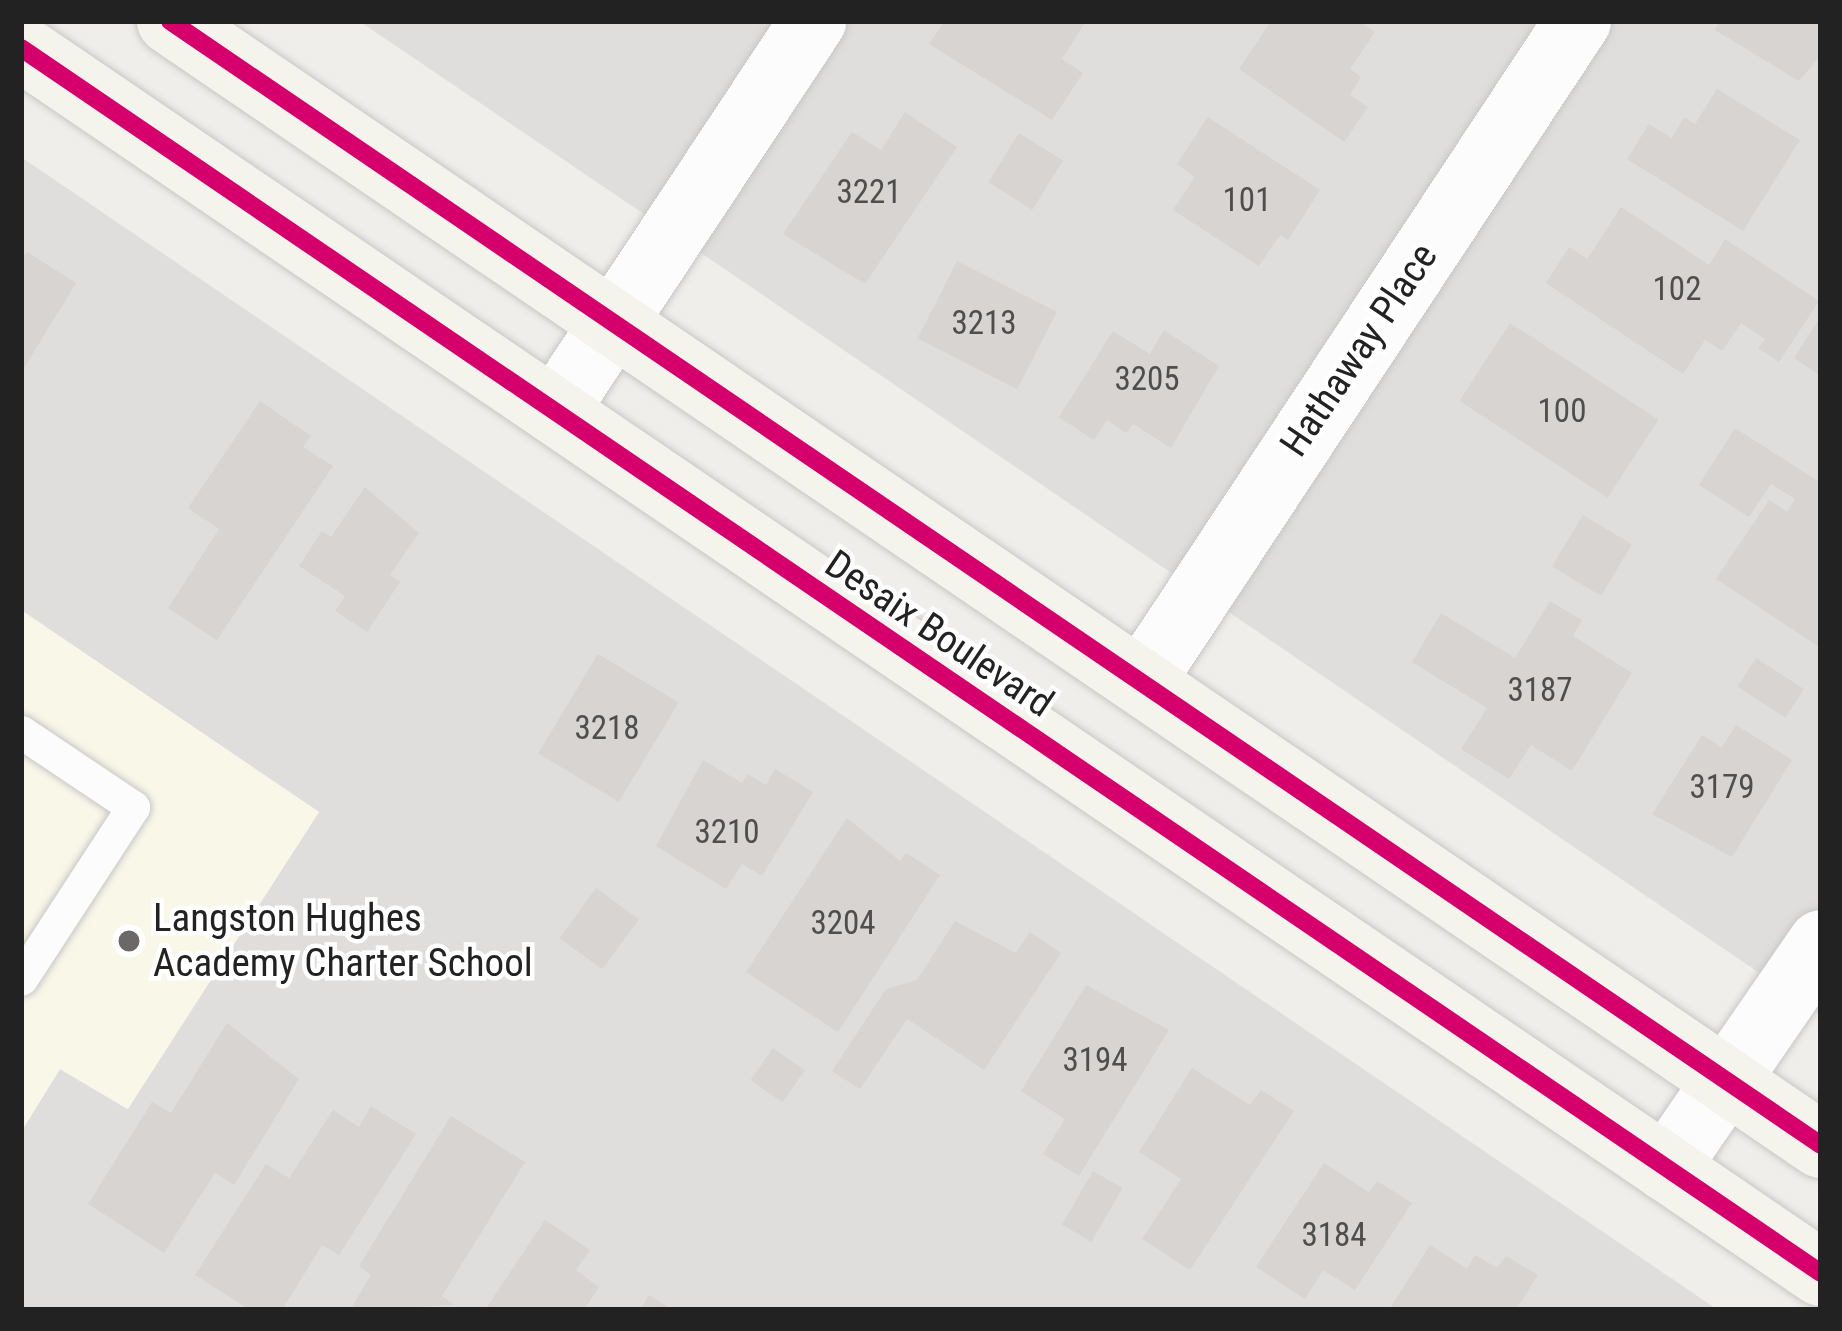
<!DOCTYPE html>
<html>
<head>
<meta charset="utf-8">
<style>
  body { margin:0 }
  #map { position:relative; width:1842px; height:1331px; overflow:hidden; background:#f0eeeb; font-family:"Roboto Condensed",sans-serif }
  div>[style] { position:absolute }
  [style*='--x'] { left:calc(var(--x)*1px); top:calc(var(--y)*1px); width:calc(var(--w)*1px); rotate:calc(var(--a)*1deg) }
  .residential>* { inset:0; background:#dfdedc }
  .education>* { inset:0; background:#f8f7e8 }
  .building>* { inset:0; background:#d7d4d2; transform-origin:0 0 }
  .roads { filter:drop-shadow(0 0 3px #c9c8c7) drop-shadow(0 0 3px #c9c8c7) }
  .lane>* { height:33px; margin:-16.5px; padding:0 16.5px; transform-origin:16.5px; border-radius:16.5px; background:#fdfcfc }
  .street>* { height:66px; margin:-33px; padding:0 33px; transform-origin:33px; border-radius:33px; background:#fdfcfc }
  .secondary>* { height:66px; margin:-33px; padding:0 33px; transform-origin:33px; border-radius:33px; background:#f4f4ed }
  .cycleway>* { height:18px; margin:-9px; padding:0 9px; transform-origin:9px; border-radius:9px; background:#d6006c }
  .dots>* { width:33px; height:33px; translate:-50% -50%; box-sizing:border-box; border:6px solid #fff; border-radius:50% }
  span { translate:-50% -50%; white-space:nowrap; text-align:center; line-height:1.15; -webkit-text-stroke:9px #fff; paint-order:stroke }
  .number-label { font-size:33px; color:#4f4e4e }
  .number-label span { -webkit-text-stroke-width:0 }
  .street-label { font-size:39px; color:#222 }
  .poi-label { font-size:39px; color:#222 }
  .left { translate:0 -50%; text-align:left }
  .frame { position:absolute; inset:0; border:24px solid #222; pointer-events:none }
</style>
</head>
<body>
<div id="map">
  <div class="residential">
    <i style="clip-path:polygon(359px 21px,1821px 21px,1821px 1015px,607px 189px)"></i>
    <i style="clip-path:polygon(21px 157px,1718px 1310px,21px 1310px,21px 1132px,60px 1069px,127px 1109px,319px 812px,21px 610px)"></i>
  </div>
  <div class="education">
    <i style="clip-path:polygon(21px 610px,319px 812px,128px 1109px,60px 1069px,21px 1132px)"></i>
  </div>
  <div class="building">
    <i style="clip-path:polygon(945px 21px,1086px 21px,1062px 59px,1083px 73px,1052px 120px,929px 44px)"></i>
    <i style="clip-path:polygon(1271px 21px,1358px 21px,1375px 32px,1350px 69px,1361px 77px,1350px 95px,1368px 107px,1344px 142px,1239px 69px)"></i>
    <i style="clip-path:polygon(1720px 21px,1821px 21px,1821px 55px,1799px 81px,1715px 30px)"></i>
    <i style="clip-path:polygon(1717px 89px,1800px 140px,1743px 231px,1627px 159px,1649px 124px,1672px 138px,1684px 117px,1695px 124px)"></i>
    <i style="clip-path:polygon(905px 112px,957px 147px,865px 284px,783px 234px,852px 132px,881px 150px)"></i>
    <i style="clip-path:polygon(1208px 117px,1320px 190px,1288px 240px,1280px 235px,1259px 266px,1173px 210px,1195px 177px,1177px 164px)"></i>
    <i style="left:1019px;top:133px;width:52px;height:58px;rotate:32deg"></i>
    <i style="clip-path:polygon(1621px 207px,1709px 265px,1725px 239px,1819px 301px,1779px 362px,1758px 348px,1765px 339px,1741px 323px,1722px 351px,1705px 340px,1683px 374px,1546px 283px,1569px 247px,1587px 259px)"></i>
    <i style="clip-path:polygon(27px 252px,76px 283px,21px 373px,21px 261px)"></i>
    <i style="left:957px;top:261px;width:112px;height:87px;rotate:27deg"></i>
    <i style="clip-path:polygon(1821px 316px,1821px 376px,1794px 358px)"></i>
    <i style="left:1510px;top:323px;width:177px;height:93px;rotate:33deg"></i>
    <i style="clip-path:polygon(1164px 330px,1219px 366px,1171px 448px,1133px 424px,1126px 433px,1107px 420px,1094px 440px,1059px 417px,1113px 331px,1150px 354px)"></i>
    <i style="clip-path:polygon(260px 401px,311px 436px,303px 447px,333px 466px,217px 640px,168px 608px,219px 529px,188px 508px)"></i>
    <i style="clip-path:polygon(1735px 428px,1821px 483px,1821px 648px,1716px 579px,1769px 500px,1787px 512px,1795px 499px,1771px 484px,1749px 517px,1699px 485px)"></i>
    <i style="clip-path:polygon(365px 487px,419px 533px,390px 575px,400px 582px,367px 632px,335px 611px,345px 596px,299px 566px,322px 531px,331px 537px)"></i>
    <i style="left:1583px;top:515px;width:57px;height:60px;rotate:31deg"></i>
    <i style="clip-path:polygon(1550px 601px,1582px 620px,1573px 636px,1632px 673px,1572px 771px,1531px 745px,1509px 779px,1461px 749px,1487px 708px,1412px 662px,1441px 613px,1515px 658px)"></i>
    <i style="left:598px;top:654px;width:94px;height:116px;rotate:31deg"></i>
    <i style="left:1756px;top:658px;width:57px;height:34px;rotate:33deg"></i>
    <i style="clip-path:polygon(1736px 725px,1792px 760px,1732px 857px,1652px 814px,1702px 735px,1722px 747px)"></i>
    <i style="clip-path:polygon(703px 760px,742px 783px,747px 774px,766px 785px,775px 769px,813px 792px,762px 876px,742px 864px,726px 889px,656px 846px)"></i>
    <i style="clip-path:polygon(847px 818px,900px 861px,906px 853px,940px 875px,838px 1032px,746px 972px)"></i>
    <i style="left:596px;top:888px;width:53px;height:62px;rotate:36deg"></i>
    <i style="clip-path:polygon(955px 921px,1016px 953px,1030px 932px,1061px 953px,984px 1070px,907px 1019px,860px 1089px,832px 1071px,886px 989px,917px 980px)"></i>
    <i style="clip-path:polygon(1086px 985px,1169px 1030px,1079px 1176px,1043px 1154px,1065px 1119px,1021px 1091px)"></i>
    <i style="clip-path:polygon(227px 1023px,299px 1079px,234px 1185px,215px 1173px,164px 1253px,88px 1204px,152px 1102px,171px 1113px)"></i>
    <i style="left:773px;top:1048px;width:39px;height:39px;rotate:35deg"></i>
    <i style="clip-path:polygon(1192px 1068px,1250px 1105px,1261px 1090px,1294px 1111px,1190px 1270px,1142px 1239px,1181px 1179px,1139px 1152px)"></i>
    <i style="clip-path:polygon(371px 1106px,416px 1134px,339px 1255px,322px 1245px,282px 1310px,250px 1310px,195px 1275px,266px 1164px,289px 1178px,333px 1110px,359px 1127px)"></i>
    <i style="clip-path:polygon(451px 1116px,525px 1162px,442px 1296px,455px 1305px,350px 1310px,371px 1275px,359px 1266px)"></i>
    <i style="clip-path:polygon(1324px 1163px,1369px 1192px,1377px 1181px,1412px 1203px,1355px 1290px,1323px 1270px,1305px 1299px,1256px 1267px)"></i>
    <i style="left:1093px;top:1171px;width:34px;height:62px;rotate:30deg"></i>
    <i style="clip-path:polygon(545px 1220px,590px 1250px,576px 1270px,599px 1287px,584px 1310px,485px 1310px)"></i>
    <i style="clip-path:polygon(1430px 1245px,1467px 1269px,1475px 1255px,1497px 1268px,1506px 1256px,1538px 1275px,1516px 1310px,1389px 1310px)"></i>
    <i style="clip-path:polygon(649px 1295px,672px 1310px,640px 1310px)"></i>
  </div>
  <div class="roads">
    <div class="lane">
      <i style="--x:21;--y:732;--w:135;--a:33.8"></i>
      <i style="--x:133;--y:807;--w:205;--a:123.1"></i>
    </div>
    <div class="street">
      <i style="--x:555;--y:411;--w:468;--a:-56.5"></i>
      <i style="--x:1142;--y:681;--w:791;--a:-56.55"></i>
      <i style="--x:1666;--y:1168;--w:273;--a:-55.4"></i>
    </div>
    <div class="secondary">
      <i style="--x:170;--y:21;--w:1997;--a:34.25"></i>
      <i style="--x:21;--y:48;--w:2177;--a:34.24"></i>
    </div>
  </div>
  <div class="cycleway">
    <i style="--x:170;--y:21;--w:1997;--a:34.25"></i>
    <i style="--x:21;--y:48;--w:2177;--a:34.24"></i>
  </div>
  <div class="dots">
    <i style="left:129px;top:941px;background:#6a6968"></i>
  </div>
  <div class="number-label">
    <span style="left:869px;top:192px">3221</span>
    <span style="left:1247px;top:200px">101</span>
    <span style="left:1677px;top:289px">102</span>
    <span style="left:984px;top:323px">3213</span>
    <span style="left:1147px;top:379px">3205</span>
    <span style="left:1562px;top:411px">100</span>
    <span style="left:1540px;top:690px">3187</span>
    <span style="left:607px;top:728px">3218</span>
    <span style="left:1722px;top:787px">3179</span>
    <span style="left:727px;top:832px">3210</span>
    <span style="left:843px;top:923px">3204</span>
    <span style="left:1095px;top:1060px">3194</span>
    <span style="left:1334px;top:1235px">3184</span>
  </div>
  <div class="street-label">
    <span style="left:1359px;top:350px;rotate:-56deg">Hathaway Place</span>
    <span style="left:939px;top:634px;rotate:34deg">Desaix Boulevard</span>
  </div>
  <div class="poi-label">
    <span class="left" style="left:153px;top:941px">Langston Hughes<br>Academy Charter School</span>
  </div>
  <div class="frame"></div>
</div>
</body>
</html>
